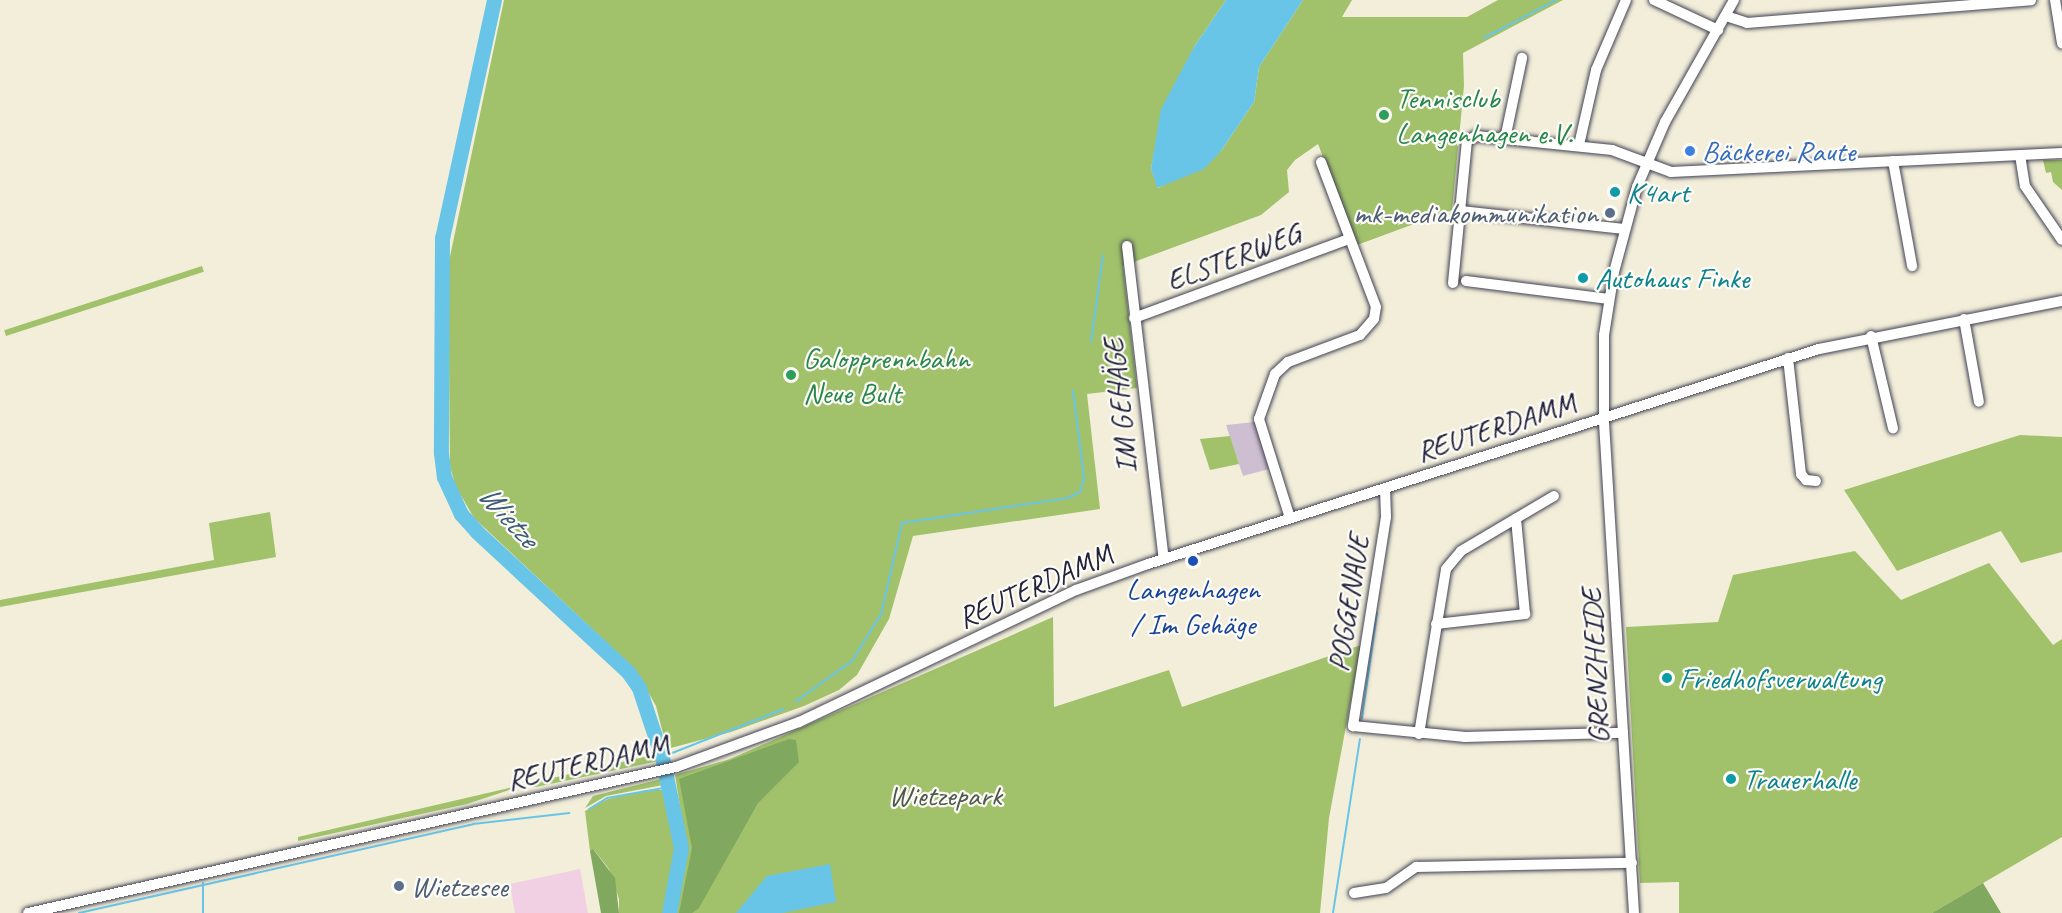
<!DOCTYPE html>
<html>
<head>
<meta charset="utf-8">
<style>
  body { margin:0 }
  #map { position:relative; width:2062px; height:913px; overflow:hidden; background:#f2eeda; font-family:Caveat,sans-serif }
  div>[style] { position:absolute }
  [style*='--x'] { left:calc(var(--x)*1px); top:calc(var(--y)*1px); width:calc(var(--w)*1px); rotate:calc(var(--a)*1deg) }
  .built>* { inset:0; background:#f1d0e3 }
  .industrial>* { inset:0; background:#cebed1 }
  .green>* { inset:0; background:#a1c26b; transform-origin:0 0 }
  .forest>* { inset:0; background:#80a85f }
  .water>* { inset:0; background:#69c5e7 }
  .stream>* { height:2px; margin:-1px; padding:0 1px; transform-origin:1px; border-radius:1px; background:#69c5e7 }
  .river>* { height:15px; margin:-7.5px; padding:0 7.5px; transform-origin:7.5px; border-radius:7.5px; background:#69c5e7 }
  .roads { filter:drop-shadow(0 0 2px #414153) drop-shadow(0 0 2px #414153) }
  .minor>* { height:10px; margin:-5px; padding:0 5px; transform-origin:5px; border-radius:5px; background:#fff }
  .dots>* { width:16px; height:16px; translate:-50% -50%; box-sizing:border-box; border:3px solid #fdfcf7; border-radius:50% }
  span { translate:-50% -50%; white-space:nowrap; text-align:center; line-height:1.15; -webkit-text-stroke:4.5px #fdfcf7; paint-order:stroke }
  .leisure-label { font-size:30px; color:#27864d }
  .left { translate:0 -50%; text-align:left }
  .shop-label { font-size:30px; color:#366cbe }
  .culture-label { font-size:30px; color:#0d838f }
  .service-label { font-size:30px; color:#4e5e75 }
  .right { translate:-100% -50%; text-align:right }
  .street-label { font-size:30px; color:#22223b }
  .transit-label { font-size:30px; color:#164399 }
  .park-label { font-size:30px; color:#4e5a4c }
  .water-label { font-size:32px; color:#3b5b77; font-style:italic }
</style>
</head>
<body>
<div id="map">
  <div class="built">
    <i style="clip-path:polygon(580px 869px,588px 913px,515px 913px,510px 884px)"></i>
  </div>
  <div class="industrial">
    <i style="clip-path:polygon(1255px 422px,1269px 469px,1243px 476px,1226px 425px)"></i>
  </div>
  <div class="green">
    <i style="clip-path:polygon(504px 0,1226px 0,1194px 47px,1156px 144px,1151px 168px,1158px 188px,1221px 151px,1254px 102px,1259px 67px,1303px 0,1352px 0,1342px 17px,1467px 17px,1498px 0,1563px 0,1463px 53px,1464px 86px,1452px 210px,1357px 245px,1318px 144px,1295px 160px,1287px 170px,1289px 192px,1261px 215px,1123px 266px,1137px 388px,1087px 394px,1100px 509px,913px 536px,889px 619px,857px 675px,839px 690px,804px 706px,731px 732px,667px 749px,656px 706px,635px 669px,474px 518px,455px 485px,450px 466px,448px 266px)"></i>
    <i style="clip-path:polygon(2043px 160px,2062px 160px,2062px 190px,2053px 182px,2051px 172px,2046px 173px)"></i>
    <i style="left:202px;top:266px;width:6px;height:208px;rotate:72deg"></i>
    <i style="clip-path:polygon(2020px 435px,2062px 437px,2062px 552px,2021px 563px,2001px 531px,1897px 571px,1844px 490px)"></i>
    <i style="clip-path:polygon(1230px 436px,1239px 464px,1210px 470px,1200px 439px)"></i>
    <i style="clip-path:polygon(270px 512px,276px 557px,0 607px,0 600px,214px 560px,209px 523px)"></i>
    <i style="clip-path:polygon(1855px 551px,1901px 600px,1989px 563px,2053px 645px,2062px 639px,2062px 837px,1932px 913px,1679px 913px,1679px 882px,1640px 883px,1626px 627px,1718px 622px,1733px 575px)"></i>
    <i style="clip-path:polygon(1053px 617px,1054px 707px,1169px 670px,1182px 707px,1361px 645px,1329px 818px,1320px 913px,675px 913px,687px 851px,675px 775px,730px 759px)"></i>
    <i style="clip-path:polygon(656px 754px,659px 761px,536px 787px,524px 785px,467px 804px,298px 841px,298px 837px)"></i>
    <i style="clip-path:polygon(661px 779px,663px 785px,606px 796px,585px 808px,593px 796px)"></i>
    <i style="clip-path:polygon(647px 790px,665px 790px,676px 836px,678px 848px,667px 913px,619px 913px,619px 899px,609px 869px,594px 850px,590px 851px,585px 811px,608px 799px)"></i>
  </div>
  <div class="forest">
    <i style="clip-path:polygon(789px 739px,796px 740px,799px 762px,758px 803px,699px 908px,692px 913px,679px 913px,692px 848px,679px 779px)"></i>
    <i style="clip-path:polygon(593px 849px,615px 878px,619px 913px,601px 913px,590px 851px)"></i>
    <i style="clip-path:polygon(1983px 883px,2001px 913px,1932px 913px)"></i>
  </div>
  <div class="water">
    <i style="clip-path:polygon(1226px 0,1303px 0,1259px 67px,1254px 102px,1221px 151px,1204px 169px,1157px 188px,1151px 168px,1161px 109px,1194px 47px)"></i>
    <i style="clip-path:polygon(830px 864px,836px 902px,782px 913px,736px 913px,767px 876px)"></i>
  </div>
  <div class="stream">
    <i style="--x:1484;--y:38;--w:81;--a:-27.8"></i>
    <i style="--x:1091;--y:342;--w:87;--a:-82.1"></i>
    <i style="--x:795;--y:702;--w:70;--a:-35.7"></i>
    <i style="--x:852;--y:661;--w:55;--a:-58.3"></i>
    <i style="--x:881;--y:614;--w:93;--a:-77"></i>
    <i style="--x:902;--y:523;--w:168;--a:-8.6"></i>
    <i style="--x:1068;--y:498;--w:13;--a:-27"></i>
    <i style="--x:1080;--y:492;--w:14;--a:-73"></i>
    <i style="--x:1084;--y:479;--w:89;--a:-97.1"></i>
    <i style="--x:1362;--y:718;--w:106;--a:-81.9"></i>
    <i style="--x:662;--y:757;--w:131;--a:-21.5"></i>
    <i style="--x:589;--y:809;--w:21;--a:-31"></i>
    <i style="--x:607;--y:798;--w:63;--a:-10.1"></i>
    <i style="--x:203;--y:883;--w:30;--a:90"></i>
    <i style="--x:79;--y:913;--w:404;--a:-12.7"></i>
    <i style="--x:473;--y:824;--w:97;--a:-6.5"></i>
    <i style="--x:1333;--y:913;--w:176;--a:-81.2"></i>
  </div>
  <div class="river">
    <i style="--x:494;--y:0;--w:244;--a:102.3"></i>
    <i style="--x:442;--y:238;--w:215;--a:90.3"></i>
    <i style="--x:441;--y:453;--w:24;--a:83"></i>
    <i style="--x:444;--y:477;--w:41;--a:65.3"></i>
    <i style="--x:461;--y:514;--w:24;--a:48"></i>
    <i style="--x:477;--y:532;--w:206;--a:42.8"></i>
    <i style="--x:628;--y:672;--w:19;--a:55"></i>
    <i style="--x:639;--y:688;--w:73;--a:71.6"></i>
    <i style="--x:662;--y:757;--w:93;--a:78.2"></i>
    <i style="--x:681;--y:848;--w:66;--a:100.5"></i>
  </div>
  <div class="roads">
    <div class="minor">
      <i style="--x:1654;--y:0;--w:71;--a:25.1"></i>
      <i style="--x:2055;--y:0;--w:44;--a:80.8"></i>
      <i style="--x:1726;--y:16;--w:22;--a:18"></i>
      <i style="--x:1747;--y:23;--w:285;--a:-4.6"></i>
      <i style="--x:1505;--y:139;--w:83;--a:-78.1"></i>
      <i style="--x:1579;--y:145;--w:77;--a:-77.2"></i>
      <i style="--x:1596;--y:70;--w:76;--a:-66.8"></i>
      <i style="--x:2020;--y:155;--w:31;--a:81"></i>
      <i style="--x:2025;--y:186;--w:65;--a:55.6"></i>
      <i style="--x:1893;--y:161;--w:107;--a:79.7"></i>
      <i style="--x:1461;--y:211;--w:164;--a:6.3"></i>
      <i style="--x:1127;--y:246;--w:315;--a:83.3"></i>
      <i style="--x:1466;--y:281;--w:144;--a:7.2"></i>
      <i style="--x:1453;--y:283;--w:143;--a:-84.4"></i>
      <i style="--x:1467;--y:141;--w:10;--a:-29"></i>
      <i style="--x:1476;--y:136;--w:137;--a:5.9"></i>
      <i style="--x:1612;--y:150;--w:63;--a:20.4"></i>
      <i style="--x:1671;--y:172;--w:391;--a:-2.8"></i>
      <i style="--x:1134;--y:318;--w:229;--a:-20.2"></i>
      <i style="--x:1964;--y:319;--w:84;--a:79.8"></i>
      <i style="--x:1871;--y:336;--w:95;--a:76.6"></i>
      <i style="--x:1788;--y:358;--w:117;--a:83.6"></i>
      <i style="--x:1801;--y:474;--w:8;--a:50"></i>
      <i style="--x:1806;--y:480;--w:10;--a:6"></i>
      <i style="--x:1385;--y:488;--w:29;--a:88"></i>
      <i style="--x:1386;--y:517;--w:212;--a:99"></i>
      <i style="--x:1353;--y:726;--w:113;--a:5.6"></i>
      <i style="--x:1465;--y:737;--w:158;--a:-1.5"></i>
      <i style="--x:1290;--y:518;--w:104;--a:-107.4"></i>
      <i style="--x:1259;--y:419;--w:48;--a:-70.4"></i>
      <i style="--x:1275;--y:374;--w:18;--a:-43"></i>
      <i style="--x:1288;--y:362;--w:77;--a:-20.6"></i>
      <i style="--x:1360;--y:335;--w:21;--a:-49"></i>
      <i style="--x:1374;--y:319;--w:12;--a:-81"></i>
      <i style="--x:1376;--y:307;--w:155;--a:-110.8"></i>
      <i style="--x:1436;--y:624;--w:90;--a:-6.4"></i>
      <i style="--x:1525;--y:614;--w:96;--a:-95.4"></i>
      <i style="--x:1419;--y:734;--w:167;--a:-80.7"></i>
      <i style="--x:1446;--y:569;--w:23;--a:-50"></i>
      <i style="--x:1461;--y:551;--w:108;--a:-30.6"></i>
      <i style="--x:1354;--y:893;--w:32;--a:-9"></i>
      <i style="--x:1386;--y:888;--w:37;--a:-35"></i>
      <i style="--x:1416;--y:867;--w:216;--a:-1.1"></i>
      <i style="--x:28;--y:913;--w:664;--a:-12.7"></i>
      <i style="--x:676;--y:767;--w:131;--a:-20.1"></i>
      <i style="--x:799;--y:722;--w:307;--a:-25.5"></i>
      <i style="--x:1076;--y:590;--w:77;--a:-19.9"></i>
      <i style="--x:1148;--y:564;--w:705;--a:-17.77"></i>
      <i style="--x:1819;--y:349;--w:248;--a:-11.2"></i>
      <i style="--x:1634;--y:913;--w:497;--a:-93.5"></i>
      <i style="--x:1604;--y:417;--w:82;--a:-90"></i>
      <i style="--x:1604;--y:335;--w:64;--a:-81"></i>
      <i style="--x:1614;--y:272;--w:88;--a:-74.9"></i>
      <i style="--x:1637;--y:187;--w:71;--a:-66.7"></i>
      <i style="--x:1665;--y:122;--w:140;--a:-60.5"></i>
    </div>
  </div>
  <div class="dots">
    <i style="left:1384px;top:115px;background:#2e9e5b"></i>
    <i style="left:1690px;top:151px;background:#3f7fe0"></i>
    <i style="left:1615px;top:192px;background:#0f9aa8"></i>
    <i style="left:1610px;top:213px;background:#5c6f8a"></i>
    <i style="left:1583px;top:278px;background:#0f9aa8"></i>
    <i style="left:791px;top:375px;background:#2e9e5b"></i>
    <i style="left:1193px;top:561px;background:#1a4fb4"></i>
    <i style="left:1667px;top:678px;background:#0f9aa8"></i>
    <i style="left:1731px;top:779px;background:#0f9aa8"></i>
    <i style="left:399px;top:886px;background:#5c6f8a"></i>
  </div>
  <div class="leisure-label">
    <span class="left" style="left:1396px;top:115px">Tennisclub<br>Langenhagen e.V.</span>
    <span class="left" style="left:803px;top:375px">Galopprennbahn<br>Neue Bult</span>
  </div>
  <div class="shop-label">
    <span class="left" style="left:1702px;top:151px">Bäckerei Raute</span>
  </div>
  <div class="culture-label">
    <span class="left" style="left:1627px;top:192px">K4art</span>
    <span class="left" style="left:1595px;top:278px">Autohaus Finke</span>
    <span class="left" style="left:1679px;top:678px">Friedhofsverwaltung</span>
    <span class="left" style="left:1743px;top:779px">Trauerhalle</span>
  </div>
  <div class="service-label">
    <span class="right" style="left:1598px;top:213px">mk-mediakommunikation</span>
    <span class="left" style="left:411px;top:886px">Wietzesee</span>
  </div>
  <div class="street-label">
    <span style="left:1233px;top:257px;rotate:-21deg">ELSTERWEG</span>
    <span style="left:1120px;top:406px;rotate:-96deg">IM GEHÄGE</span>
    <span style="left:1496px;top:427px;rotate:-18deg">REUTERDAMM</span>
    <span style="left:1035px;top:586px;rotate:-24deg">REUTERDAMM</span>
    <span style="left:1348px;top:603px;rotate:-81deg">POGGENAUE</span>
    <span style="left:1595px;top:666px;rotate:-93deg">GRENZHEIDE</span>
    <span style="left:588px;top:762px;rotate:-13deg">REUTERDAMM</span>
  </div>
  <div class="transit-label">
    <span style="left:1193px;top:606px">Langenhagen<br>/ Im Gehäge</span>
  </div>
  <div class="park-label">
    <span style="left:945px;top:795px">Wietzepark</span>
  </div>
  <div class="water-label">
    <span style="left:508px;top:516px;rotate:48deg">Wietze</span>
  </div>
</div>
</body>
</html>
